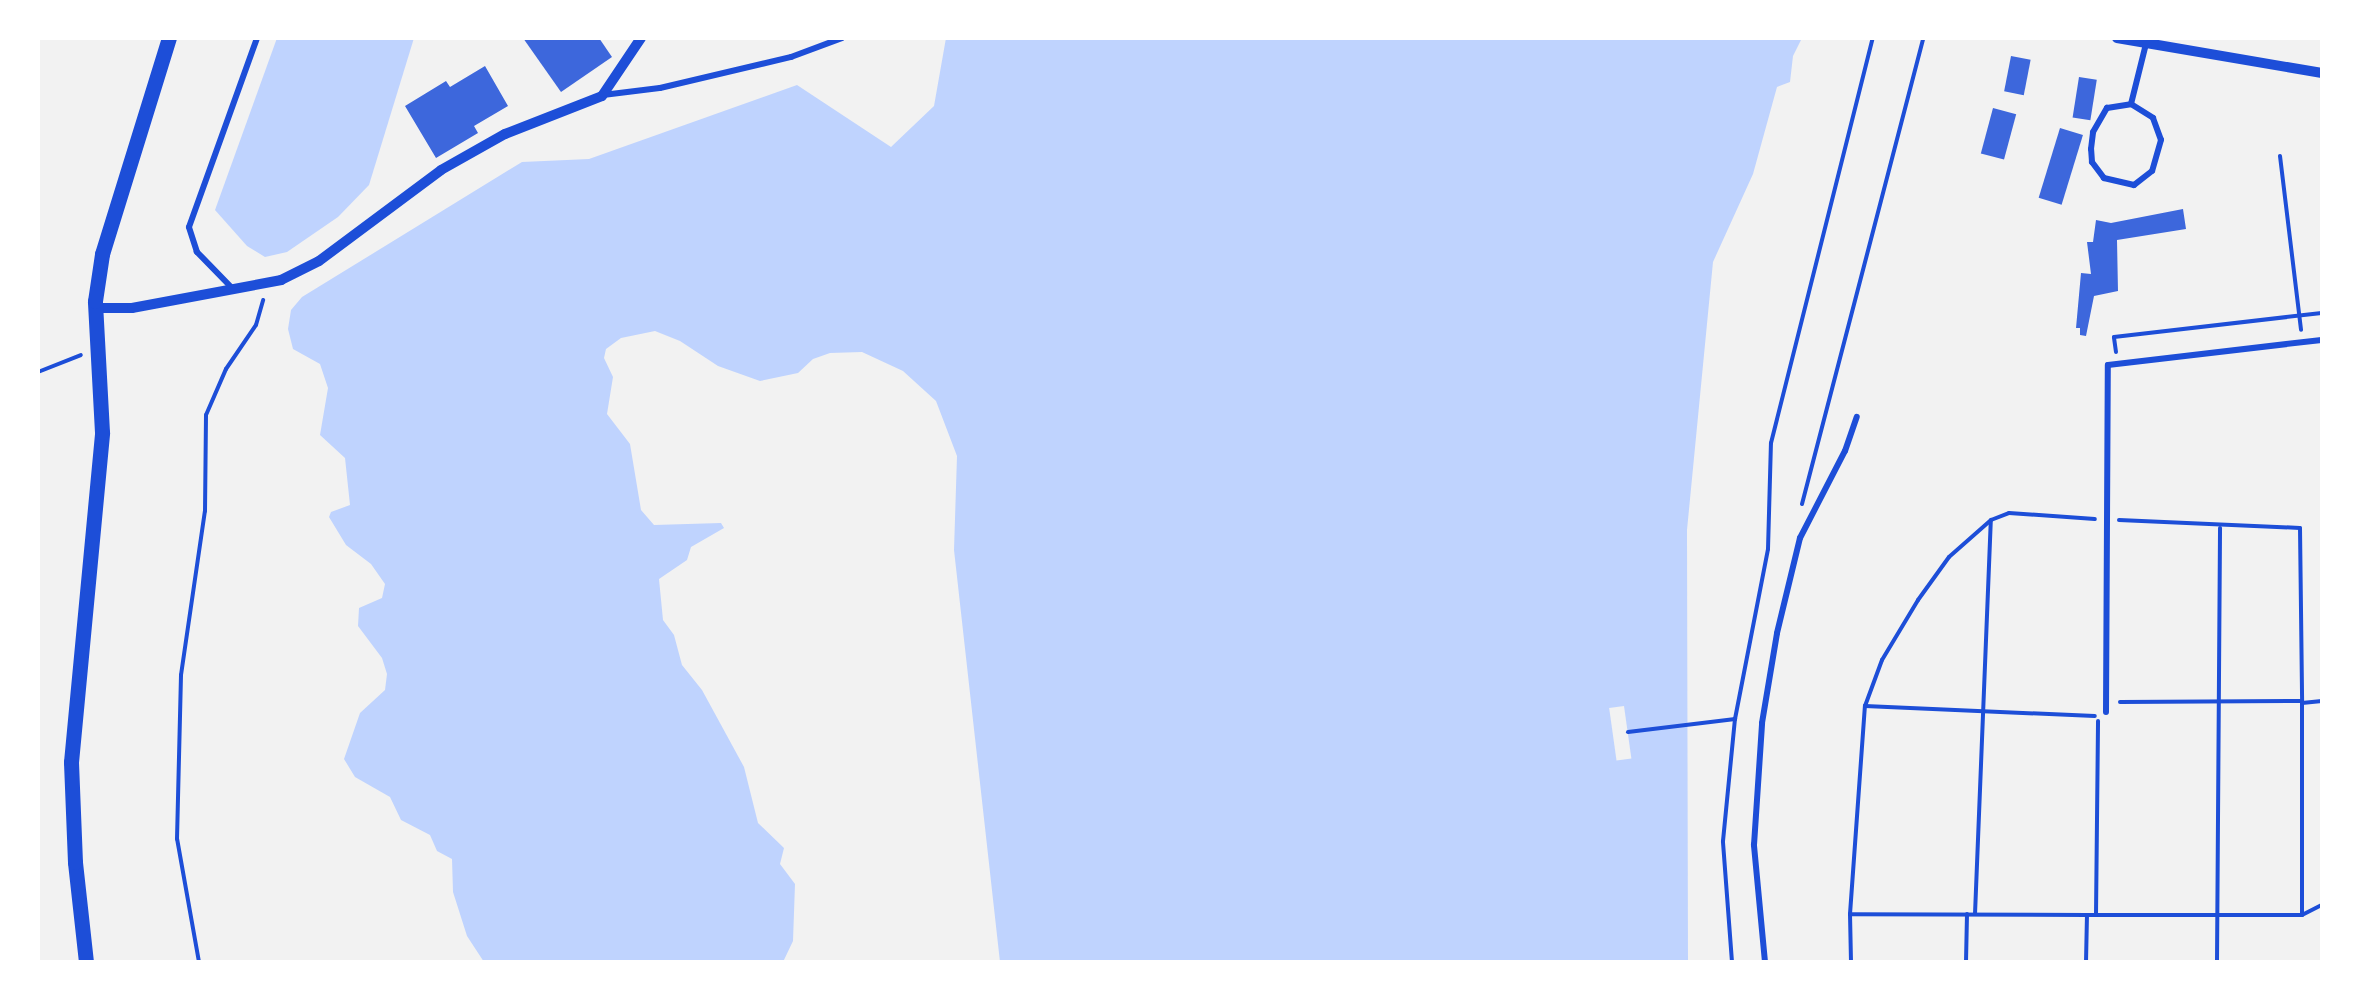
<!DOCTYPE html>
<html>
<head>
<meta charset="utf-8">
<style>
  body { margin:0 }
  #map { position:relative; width:2360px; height:1000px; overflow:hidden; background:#f2f2f2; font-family:"Nunito Sans",sans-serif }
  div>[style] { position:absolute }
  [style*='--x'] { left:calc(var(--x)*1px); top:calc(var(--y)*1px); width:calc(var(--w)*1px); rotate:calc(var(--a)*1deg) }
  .water>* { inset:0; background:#bfd3fe }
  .pier>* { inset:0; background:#f2f2f2; transform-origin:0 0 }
  .building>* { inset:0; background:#3d67dc; transform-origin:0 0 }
  .path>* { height:4px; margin:-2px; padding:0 2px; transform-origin:2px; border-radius:2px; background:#1d4ed8 }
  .service>* { height:6px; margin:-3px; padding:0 3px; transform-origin:3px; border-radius:3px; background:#1d4ed8 }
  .minor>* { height:10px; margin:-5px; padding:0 5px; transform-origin:5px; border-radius:5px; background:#1d4ed8 }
  .tertiary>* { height:15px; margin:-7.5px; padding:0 7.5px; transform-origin:7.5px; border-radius:7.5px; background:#1d4ed8 }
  span { translate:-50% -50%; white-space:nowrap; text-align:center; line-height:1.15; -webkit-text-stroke:8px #fff; paint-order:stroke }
  .frame { position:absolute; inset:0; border:40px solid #fff; pointer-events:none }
</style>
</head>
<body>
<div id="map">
  <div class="water">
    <i style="clip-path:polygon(277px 38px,414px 38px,369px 185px,338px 217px,287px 252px,265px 257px,247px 246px,215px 210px)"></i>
    <i style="clip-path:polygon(946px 38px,1802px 38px,1793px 56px,1790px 82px,1777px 87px,1753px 174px,1713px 262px,1687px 530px,1688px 962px,1000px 962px,954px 550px,957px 456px,936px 401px,903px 371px,862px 352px,830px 353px,813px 359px,798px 373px,760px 381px,718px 366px,680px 341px,655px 331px,621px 338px,606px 349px,604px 358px,613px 377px,607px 414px,630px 444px,641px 510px,654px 525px,721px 523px,724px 528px,691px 547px,687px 560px,659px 579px,663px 620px,674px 635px,682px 665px,702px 690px,744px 767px,758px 823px,784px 848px,780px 864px,795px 884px,793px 941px,783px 962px,484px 962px,467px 936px,453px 892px,452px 859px,437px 851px,430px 835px,401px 820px,390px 797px,355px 777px,344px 759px,360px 713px,385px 690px,387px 674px,382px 658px,358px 626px,359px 608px,382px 598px,385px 584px,371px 564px,346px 545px,329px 517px,331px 512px,350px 505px,345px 458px,320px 435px,328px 388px,320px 364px,293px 349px,288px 329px,291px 310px,302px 297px,522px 162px,589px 159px,797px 85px,891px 147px,934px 106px)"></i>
  </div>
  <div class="pier">
    <i style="left:1624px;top:706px;width:53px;height:15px;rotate:82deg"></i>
  </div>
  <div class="building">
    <i style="clip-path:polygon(523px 38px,599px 38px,612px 57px,561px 92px)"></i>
    <i style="left:2011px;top:56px;width:20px;height:36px;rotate:11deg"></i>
    <i style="clip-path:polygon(485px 66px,508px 106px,474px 126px,478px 133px,436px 158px,405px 106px,446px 81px,450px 87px)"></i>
    <i style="left:2079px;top:77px;width:18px;height:41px;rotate:9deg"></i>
    <i style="left:1993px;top:108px;width:24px;height:47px;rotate:15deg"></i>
    <i style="left:2060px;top:128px;width:24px;height:73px;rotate:17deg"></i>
    <i style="clip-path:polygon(2183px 209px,2186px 229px,2117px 240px,2118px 291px,2094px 296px,2086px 336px,2080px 335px,2080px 328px,2076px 328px,2081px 273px,2091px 274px,2087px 242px,2093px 242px,2096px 220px,2111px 223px)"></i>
  </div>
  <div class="path">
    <i style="--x:2280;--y:156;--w:175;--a:83.1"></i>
    <i style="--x:2116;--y:352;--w:15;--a:-98"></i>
    <i style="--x:2114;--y:337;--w:209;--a:-6.6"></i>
    <i style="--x:38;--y:372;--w:46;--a:-21.6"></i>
    <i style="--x:1802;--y:504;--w:481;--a:-75.4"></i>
    <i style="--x:2119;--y:520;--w:181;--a:2.5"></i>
    <i style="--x:2300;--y:528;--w:173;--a:89.3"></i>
    <i style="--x:2302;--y:701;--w:182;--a:179.7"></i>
    <i style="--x:1865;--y:706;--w:230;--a:2.5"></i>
    <i style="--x:1628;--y:732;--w:108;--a:-6.9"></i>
    <i style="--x:1850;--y:914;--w:48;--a:88.8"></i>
    <i style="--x:1975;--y:914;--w:394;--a:-87.7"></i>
    <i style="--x:2087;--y:915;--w:237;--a:-179.8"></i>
    <i style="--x:1850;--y:914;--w:209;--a:-85.9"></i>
    <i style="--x:1865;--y:706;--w:49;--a:-69.7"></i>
    <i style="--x:1882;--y:660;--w:70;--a:-59"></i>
    <i style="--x:1918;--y:600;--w:53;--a:-54.2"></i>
    <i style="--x:1949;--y:557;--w:56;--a:-41.4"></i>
    <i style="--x:1991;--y:520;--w:19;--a:-21"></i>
    <i style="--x:2009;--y:513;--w:86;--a:4"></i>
    <i style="--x:2096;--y:915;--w:206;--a:0"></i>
    <i style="--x:2302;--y:915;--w:22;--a:-27"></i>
    <i style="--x:2302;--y:915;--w:212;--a:-90"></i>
    <i style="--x:2302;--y:703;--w:20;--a:-6"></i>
    <i style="--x:199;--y:962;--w:125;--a:-100.1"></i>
    <i style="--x:177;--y:839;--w:164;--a:-88.6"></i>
    <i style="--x:181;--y:675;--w:166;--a:-81.7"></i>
    <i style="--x:205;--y:511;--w:96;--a:-89.4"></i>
    <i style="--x:206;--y:415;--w:50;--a:-66.5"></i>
    <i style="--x:226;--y:369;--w:53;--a:-55.7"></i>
    <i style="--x:256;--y:325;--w:26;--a:-74"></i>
    <i style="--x:1732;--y:962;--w:121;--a:-94.3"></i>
    <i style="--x:1723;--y:841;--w:123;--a:-84.4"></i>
    <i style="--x:1735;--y:719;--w:173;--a:-79"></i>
    <i style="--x:1768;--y:549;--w:106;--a:-88.4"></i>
    <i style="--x:1771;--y:443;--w:418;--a:-75.9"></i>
    <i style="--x:1966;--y:962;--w:48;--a:-88.8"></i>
    <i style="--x:2086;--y:962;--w:47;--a:-88.8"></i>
    <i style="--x:2087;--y:915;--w:9;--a:0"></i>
    <i style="--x:2096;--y:915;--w:194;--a:-89.4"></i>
    <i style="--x:2217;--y:962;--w:434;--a:-89.6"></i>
  </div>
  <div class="service">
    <i style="--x:603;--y:95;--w:57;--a:-7"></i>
    <i style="--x:660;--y:88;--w:135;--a:-13.3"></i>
    <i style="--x:791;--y:57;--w:54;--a:-20.4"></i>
    <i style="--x:2131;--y:104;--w:26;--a:32"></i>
    <i style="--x:2153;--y:118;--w:23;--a:70"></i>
    <i style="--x:2161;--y:140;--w:32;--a:106"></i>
    <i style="--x:2152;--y:171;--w:23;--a:142"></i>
    <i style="--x:2134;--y:185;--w:31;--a:-167"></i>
    <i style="--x:2104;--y:178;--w:20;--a:-127"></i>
    <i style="--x:2092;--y:162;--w:13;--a:-94"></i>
    <i style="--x:2091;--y:149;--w:17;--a:-83"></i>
    <i style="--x:2093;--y:132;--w:28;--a:-60"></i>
    <i style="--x:2107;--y:108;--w:24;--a:-9"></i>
    <i style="--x:2131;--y:104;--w:62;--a:-76"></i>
    <i style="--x:233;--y:289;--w:52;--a:-134.2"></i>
    <i style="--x:197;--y:252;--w:26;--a:-108"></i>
    <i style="--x:189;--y:227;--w:201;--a:-70.2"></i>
    <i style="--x:2106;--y:712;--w:347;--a:-89.7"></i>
    <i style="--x:2108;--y:365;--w:215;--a:-6.7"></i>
    <i style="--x:1765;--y:962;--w:118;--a:-95.4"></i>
    <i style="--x:1754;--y:845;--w:122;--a:-86.2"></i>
    <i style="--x:1762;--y:723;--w:91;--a:-80.5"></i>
    <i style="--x:1777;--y:633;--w:98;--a:-76.4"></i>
    <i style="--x:1800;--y:538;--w:98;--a:-62.7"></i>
    <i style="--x:1845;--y:451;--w:36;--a:-71"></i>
  </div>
  <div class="minor">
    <i style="--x:2117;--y:38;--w:208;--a:9.7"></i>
    <i style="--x:95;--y:308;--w:37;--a:0"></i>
    <i style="--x:132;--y:308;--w:152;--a:-10.6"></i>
    <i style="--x:281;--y:280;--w:42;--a:-26.6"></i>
    <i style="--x:319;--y:261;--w:152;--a:-36.7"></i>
    <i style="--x:441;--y:170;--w:73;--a:-29.4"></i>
    <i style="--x:505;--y:134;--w:104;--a:-21.4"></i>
    <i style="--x:602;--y:96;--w:70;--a:-56.1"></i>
  </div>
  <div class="tertiary">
    <i style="--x:86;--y:962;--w:101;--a:-96.3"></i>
    <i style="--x:75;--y:862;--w:100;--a:-92.3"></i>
    <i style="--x:71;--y:762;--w:331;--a:-84.6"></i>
    <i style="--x:102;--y:432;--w:131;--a:-93.1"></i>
    <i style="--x:95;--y:301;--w:48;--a:-81.5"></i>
    <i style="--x:102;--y:254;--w:226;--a:-72.8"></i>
  </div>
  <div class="frame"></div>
</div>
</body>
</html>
